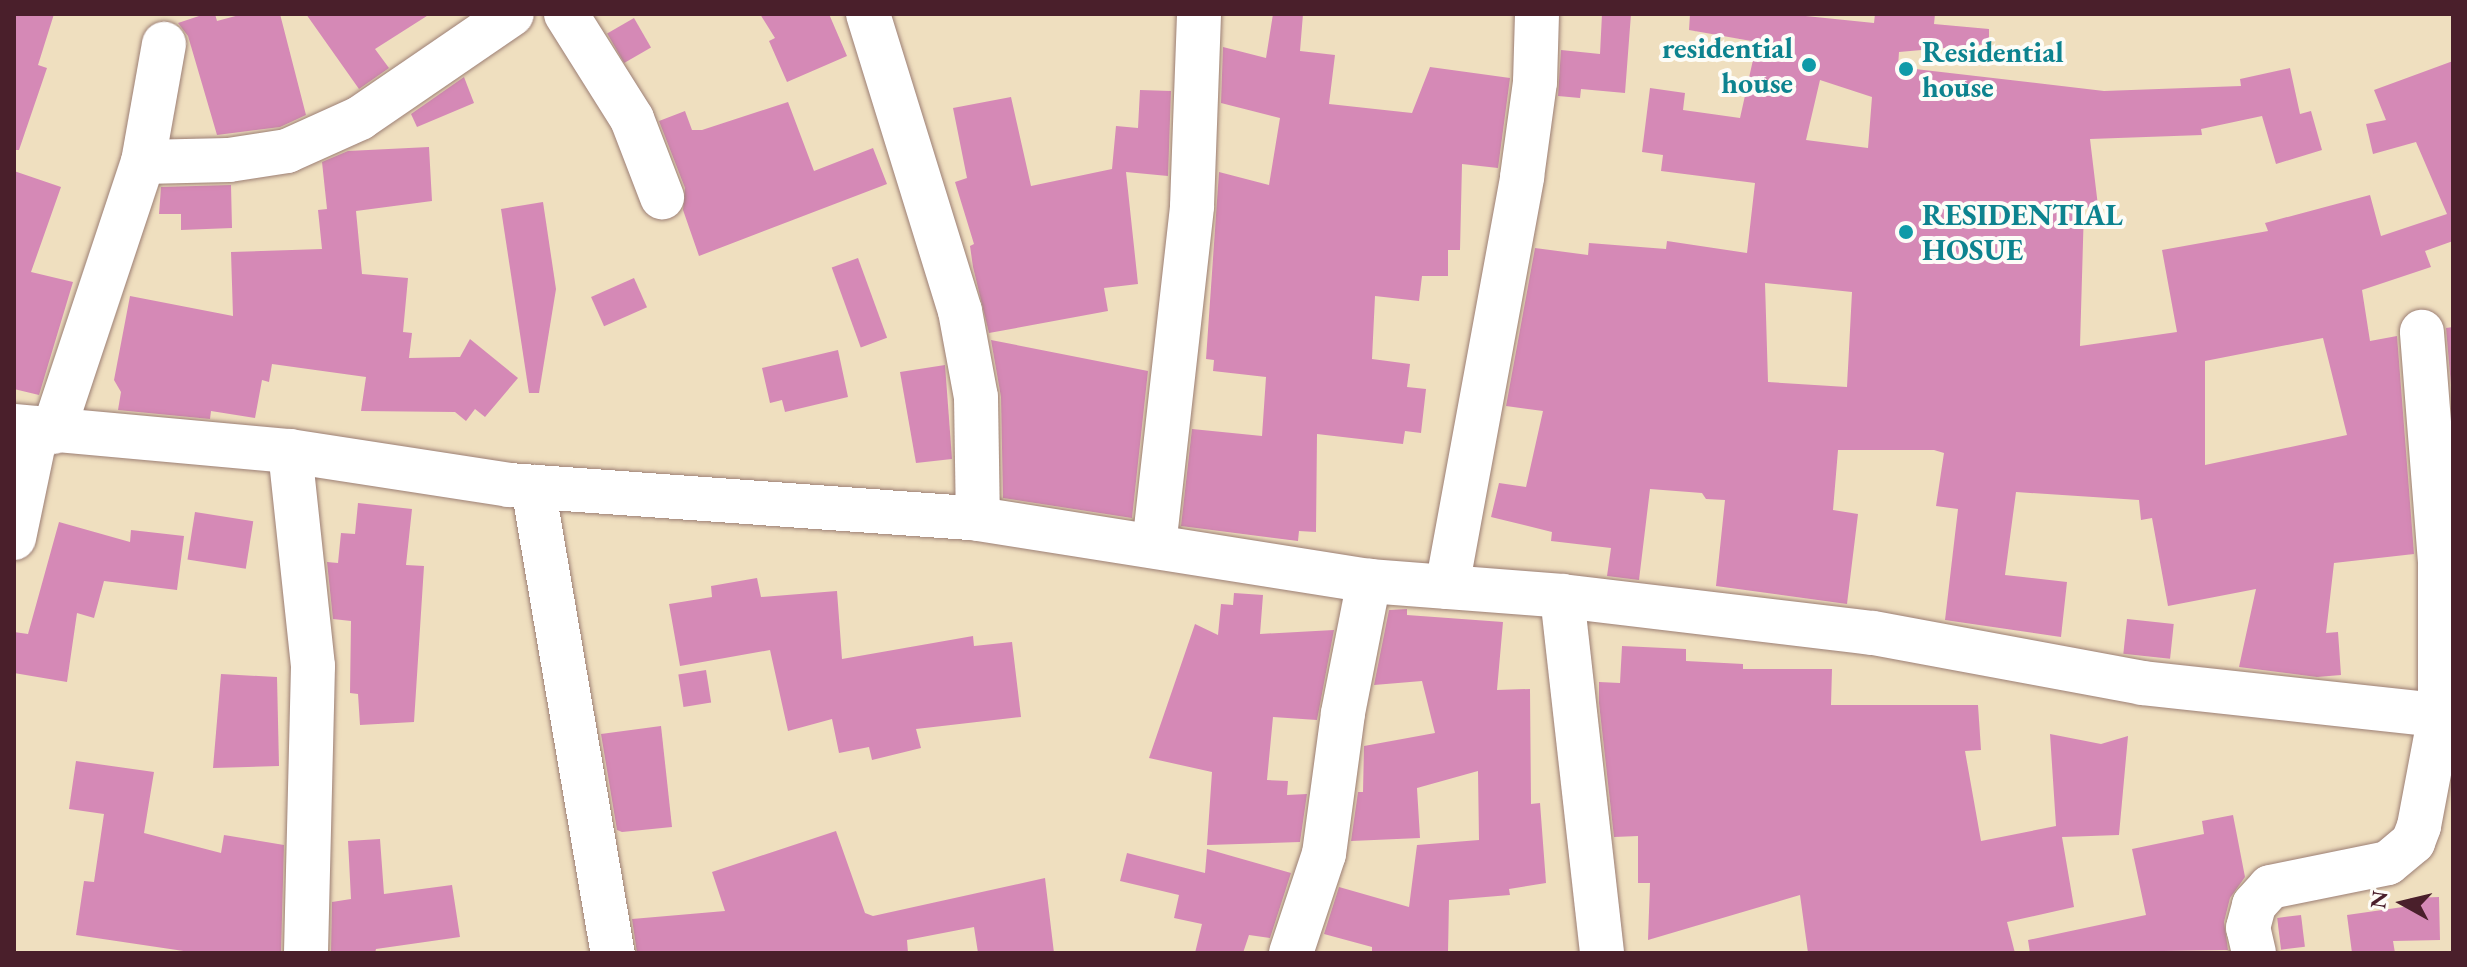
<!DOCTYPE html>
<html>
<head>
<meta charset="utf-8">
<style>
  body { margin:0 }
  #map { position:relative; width:2467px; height:967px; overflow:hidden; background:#efdfbf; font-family:"EB Garamond",serif }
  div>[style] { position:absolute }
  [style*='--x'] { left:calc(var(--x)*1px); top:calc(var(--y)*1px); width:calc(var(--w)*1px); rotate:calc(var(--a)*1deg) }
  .building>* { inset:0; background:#d589b6; transform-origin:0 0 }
  .roads { filter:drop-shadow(0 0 2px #9c7f75) drop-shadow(0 0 2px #9c7f75) }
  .minor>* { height:44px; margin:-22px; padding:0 22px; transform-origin:22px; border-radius:22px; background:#fff }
  .dots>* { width:22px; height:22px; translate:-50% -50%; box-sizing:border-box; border:4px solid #fdfcf7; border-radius:50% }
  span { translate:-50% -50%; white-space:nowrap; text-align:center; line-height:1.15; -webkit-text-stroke:8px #fdfcf7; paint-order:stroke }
  .culture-label { font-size:30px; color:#0d838f; font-weight:700 }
  .right { translate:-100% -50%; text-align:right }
  .left { translate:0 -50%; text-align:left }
  .frame { position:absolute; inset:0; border:16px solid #4a1f2b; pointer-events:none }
  .north { position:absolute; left:2363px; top:863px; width:80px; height:80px; -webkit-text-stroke:6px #fdfcf7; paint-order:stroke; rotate:278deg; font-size:22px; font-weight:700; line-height:32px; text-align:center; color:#4a1f2b }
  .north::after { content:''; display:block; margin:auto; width:28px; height:36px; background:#4a1f2b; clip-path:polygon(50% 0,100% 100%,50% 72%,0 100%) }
</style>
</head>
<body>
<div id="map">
  <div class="building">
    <i style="clip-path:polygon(14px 14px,54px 14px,38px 65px,47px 68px,19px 150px,14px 150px)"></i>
    <i style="clip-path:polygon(205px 14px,215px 14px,217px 21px,243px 14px,280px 14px,306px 115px,280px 127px,217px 135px,188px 36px,178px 23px)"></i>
    <i style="clip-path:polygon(306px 14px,430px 14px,375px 49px,389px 68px,359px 89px)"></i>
    <i style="clip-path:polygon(760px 14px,829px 14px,847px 56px,787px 82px,769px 41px,775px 38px)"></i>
    <i style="clip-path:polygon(1273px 14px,1303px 14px,1300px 51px,1335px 55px,1329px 104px,1412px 113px,1430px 67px,1510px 78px,1498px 168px,1462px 164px,1460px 250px,1448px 250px,1448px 276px,1422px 276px,1419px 301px,1375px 296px,1372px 359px,1410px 364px,1407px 387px,1426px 389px,1421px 433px,1405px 431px,1403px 444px,1317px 434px,1316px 532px,1299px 531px,1298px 541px,1181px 526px,1192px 429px,1262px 436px,1266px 377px,1213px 371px,1214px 360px,1206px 359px,1219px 172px,1269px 185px,1280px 118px,1221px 103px,1223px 47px,1266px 58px)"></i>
    <i style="clip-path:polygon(1602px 14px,1631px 14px,1625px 93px,1581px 89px,1580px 98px,1558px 96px,1561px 50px,1600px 54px)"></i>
    <i style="clip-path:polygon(evenodd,1690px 14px,1786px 14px,1874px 23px,1875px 14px,1935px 14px,1934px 24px,1989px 29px,1989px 44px,1899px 52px,1898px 67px,2104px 91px,2241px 86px,2240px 79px,2290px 68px,2300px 114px,2311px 111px,2322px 150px,2276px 164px,2262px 116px,2201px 129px,2202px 135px,2090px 139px,2098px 206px,2084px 208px,2080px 346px,2177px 332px,2162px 250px,2268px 231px,2265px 223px,2370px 195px,2381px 236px,2447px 214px,2416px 142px,2373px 154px,2366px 124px,2386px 120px,2374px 90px,2453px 61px,2453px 241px,2425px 251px,2431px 267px,2362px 290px,2370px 341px,2397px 336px,2414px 554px,2334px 563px,2326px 633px,2338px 632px,2341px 675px,2317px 677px,2239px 667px,2256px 589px,2168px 606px,2152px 518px,2141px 520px,2139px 500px,2016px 492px,2005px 575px,2067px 582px,2061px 637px,1945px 620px,1958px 509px,1936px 506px,1944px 453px,1934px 450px,1838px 450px,1833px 510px,1858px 514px,1847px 604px,1716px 586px,1725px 500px,1706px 499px,1702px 493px,1650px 489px,1639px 580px,1607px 576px,1611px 548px,1551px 541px,1552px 532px,1491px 517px,1499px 483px,1526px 487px,1543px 411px,1506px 406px,1535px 248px,1588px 255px,1589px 243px,1666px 249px,1667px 241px,1747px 253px,1755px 183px,1661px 171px,1663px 155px,1642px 152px,1650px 88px,1685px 93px,1683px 110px,1740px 118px,1757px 42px,1689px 30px,1690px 14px,1820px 80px,1872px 97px,1868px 148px,1806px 140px,1820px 80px,1690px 14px,1765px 283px,1852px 292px,1847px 387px,1768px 382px,1765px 283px,1690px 14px,2323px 338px,2347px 435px,2205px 465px,2205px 361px,2323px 338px)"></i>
    <i style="left:634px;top:18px;width:34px;height:31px;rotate:60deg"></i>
    <i style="clip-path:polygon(464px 77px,474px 103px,417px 127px,411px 114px)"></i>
    <i style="clip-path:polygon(1140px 90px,1171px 91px,1168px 176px,1126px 172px,1138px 284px,1104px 288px,1108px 311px,989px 333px,973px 267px,970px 246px,974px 244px,955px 182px,967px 178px,953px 108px,1011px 97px,1031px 186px,1112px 169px,1116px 126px,1138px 128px)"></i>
    <i style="clip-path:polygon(788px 102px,814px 171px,873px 148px,887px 184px,699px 256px,683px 210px,685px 188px,659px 121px,685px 111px,692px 130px,702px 130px)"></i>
    <i style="clip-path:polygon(429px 147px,432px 201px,356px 211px,362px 274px,408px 278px,403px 332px,412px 333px,409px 358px,460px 357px,470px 339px,518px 378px,485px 417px,475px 409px,466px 421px,455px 412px,361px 411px,366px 377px,272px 364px,269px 382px,262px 380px,255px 418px,211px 411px,210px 419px,118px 410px,121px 392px,114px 380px,130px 296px,233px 316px,231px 252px,322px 249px,318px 210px,327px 209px,322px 162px,348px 151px)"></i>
    <i style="clip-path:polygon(14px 171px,61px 187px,31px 272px,73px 282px,39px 395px,14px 389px)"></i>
    <i style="clip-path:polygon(231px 185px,232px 228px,181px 230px,181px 214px,159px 214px,161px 187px)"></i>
    <i style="clip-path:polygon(543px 202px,556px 289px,539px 393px,529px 393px,501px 209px)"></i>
    <i style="left:858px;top:258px;width:85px;height:28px;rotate:70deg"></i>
    <i style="left:634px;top:278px;width:32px;height:47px;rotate:66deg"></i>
    <i style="clip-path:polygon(2453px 327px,2453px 408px,2446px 328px)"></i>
    <i style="clip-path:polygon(991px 340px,1148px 371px,1132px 518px,1003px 498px,1001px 397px)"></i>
    <i style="clip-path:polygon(838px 350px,848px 397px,785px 412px,782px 400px,770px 403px,762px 368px)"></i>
    <i style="clip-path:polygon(945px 365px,952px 459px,916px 463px,900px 372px)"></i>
    <i style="clip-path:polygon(358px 503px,412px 509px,406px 565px,424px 566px,414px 722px,360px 725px,358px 694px,350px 693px,351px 621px,333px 619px,327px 562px,338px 563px,341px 533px,355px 534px)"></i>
    <i style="left:195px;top:512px;width:59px;height:48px;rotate:9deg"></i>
    <i style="clip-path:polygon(59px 522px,130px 542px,131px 530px,184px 536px,177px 590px,104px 581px,94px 618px,77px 613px,67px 682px,14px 673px,14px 632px,28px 634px)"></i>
    <i style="clip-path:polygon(757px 578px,761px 597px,837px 591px,842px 659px,973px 636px,974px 646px,1012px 642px,1021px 717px,916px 729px,921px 748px,872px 760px,869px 747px,839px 753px,832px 719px,788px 731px,770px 650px,680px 666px,669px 604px,712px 597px,711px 586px)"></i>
    <i style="clip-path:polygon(1234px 593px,1263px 595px,1260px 634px,1334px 630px,1317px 720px,1273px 717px,1267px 780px,1288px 781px,1287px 795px,1307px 794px,1300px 842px,1207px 845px,1212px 772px,1149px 758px,1195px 624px,1218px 635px,1221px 604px,1233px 605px)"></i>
    <i style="clip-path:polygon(1407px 609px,1407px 615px,1503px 622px,1497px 690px,1530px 689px,1531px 804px,1540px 803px,1546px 883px,1509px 889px,1510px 895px,1449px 900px,1448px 953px,1372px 953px,1372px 947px,1324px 934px,1339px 887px,1409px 907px,1417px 845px,1479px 840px,1478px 771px,1417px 788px,1420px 838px,1351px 841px,1358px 792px,1363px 792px,1364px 746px,1435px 733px,1422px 681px,1374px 685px,1389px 610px)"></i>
    <i style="left:2127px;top:619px;width:47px;height:35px;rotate:6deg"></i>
    <i style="clip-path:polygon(1622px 646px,1686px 649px,1686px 661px,1743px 664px,1743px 669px,1832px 669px,1831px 705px,1978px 705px,1981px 750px,1965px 751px,1981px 841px,2056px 826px,2050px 734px,2101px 744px,2128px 736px,2119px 835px,2062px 837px,2074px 907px,2007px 922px,2015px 953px,1808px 953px,1800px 895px,1648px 940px,1650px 883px,1638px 883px,1638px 836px,1614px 837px,1599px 703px,1599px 682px,1620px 683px)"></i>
    <i style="left:706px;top:670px;width:33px;height:28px;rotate:81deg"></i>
    <i style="clip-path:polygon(221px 674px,277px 677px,279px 766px,213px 768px)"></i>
    <i style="clip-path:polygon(661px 726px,672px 827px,622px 832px,617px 830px,601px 734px)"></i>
    <i style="clip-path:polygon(76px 761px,154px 772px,144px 833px,221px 853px,224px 835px,284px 845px,281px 953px,197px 953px,76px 935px,84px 881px,94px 882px,104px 814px,69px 809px)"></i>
    <i style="clip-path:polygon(2233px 815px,2245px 877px,2230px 898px,2224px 922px,2228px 950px,2030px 953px,2028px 940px,2146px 915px,2132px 849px,2204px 834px,2202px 821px)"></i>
    <i style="clip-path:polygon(836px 831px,865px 913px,873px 916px,1045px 878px,1054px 953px,978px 953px,974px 927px,907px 940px,908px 953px,637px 953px,632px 919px,725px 911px,712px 872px)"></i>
    <i style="clip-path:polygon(380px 839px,384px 894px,452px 885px,460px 937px,376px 949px,375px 953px,331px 953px,332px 902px,351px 899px,348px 841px)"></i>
    <i style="clip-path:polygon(1207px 849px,1291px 873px,1270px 938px,1249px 935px,1243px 953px,1195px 953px,1202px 924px,1174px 918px,1179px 895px,1120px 881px,1127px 853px,1205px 873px)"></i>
    <i style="clip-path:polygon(2439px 897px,2440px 940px,2393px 941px,2395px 953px,2352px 953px,2347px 915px,2410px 906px,2410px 898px)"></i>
    <i style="left:2301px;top:915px;width:32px;height:24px;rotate:83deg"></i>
  </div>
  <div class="roads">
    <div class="minor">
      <i style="--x:566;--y:14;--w:124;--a:57.8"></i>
      <i style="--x:632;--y:119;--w:84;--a:69"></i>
      <i style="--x:868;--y:14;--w:311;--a:72.8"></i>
      <i style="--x:960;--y:311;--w:87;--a:79.5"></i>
      <i style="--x:976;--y:397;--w:122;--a:89.1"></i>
      <i style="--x:143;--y:162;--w:86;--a:-1.3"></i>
      <i style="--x:229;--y:160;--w:59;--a:-8.8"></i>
      <i style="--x:287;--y:151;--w:80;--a:-24.3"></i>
      <i style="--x:360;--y:118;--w:184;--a:-34.4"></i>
      <i style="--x:14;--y:426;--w:277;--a:5.2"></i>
      <i style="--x:290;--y:451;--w:222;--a:8.8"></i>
      <i style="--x:509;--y:485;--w:470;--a:4.1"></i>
      <i style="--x:978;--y:519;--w:396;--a:9"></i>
      <i style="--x:1369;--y:581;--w:194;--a:4.4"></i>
      <i style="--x:1562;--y:596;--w:313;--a:6.8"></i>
      <i style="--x:1873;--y:633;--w:274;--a:10.5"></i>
      <i style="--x:2142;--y:683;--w:313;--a:6.2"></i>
      <i style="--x:53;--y:432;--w:285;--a:-71.6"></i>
      <i style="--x:143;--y:162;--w:120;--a:-79.9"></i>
      <i style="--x:290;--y:451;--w:216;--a:83.9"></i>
      <i style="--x:313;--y:666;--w:287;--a:91.4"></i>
      <i style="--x:533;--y:487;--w:473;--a:80.3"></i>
      <i style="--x:14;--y:538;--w:112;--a:-78.2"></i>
      <i style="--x:1154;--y:546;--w:342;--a:-83.6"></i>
      <i style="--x:1192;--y:206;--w:192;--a:-87.9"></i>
      <i style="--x:1447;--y:587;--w:417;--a:-79.6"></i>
      <i style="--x:1522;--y:177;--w:96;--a:-82.2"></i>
      <i style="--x:1535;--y:82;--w:68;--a:-88.3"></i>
      <i style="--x:1562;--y:596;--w:359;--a:83.6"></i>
      <i style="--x:1291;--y:953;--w:104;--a:-71.6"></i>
      <i style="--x:1324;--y:854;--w:142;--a:-82.3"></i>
      <i style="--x:1343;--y:713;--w:135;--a:-78.9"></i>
      <i style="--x:2254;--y:953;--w:26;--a:-103"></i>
      <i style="--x:2248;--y:928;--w:24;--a:-75"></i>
      <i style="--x:2254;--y:905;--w:24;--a:-48"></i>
      <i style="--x:2270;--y:887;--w:120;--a:-11.5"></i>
      <i style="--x:2388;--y:863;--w:33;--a:-40"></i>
      <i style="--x:2413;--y:842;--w:17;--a:-69"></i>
      <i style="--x:2419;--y:826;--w:113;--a:-79.3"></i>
      <i style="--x:2440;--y:715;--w:153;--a:-90"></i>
      <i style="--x:2440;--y:562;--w:231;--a:-94.5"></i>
    </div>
  </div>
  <div class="dots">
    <i style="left:1809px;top:65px;background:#0f9aa8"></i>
    <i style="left:1906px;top:69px;background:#0f9aa8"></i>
    <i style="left:1906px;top:232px;background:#0f9aa8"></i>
  </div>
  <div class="culture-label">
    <span class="right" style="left:1793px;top:65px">residential<br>house</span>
    <span class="left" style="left:1922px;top:69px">Residential<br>house</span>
    <span class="left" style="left:1922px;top:232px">RESIDENTIAL<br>HOSUE</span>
  </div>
  <div class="frame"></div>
  <div class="north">N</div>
</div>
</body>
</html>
